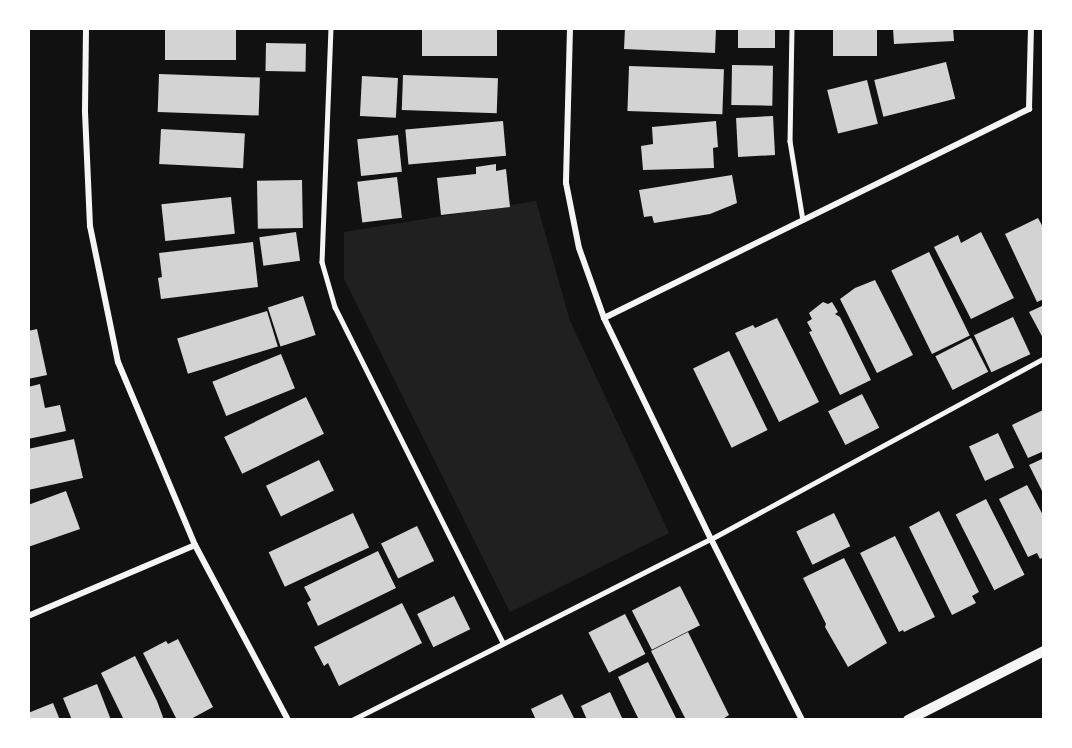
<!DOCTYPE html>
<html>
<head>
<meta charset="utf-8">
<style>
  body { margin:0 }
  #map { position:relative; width:1072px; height:748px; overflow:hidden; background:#111; font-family:Manrope,sans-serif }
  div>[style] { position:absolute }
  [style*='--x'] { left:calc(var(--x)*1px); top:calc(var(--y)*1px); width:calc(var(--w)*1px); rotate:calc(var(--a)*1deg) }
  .green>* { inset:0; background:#202020 }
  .building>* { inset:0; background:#d3d3d3; transform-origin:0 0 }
  .service>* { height:4.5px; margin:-2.25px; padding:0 2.25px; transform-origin:2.25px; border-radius:2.25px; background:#f5f5f5 }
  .minor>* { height:6px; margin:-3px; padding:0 3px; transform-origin:3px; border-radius:3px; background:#f5f5f5 }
  .tertiary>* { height:10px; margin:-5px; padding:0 5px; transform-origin:5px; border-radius:5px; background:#f5f5f5 }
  span { translate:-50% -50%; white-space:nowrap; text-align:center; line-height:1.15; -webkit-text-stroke:5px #fff; paint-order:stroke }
  .frame { position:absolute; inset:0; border:30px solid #fff; pointer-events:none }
</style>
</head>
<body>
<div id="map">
  <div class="green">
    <i style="clip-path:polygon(536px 201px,570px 321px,669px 533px,510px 612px,344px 279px,344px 232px)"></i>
  </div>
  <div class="building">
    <i style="left:165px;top:28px;width:71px;height:32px"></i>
    <i style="left:422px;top:28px;width:75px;height:28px"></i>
    <i style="clip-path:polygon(625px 28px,716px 28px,715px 53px,624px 49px)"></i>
    <i style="left:738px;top:28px;width:37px;height:20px"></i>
    <i style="left:833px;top:28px;width:44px;height:28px"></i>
    <i style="clip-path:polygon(893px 28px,953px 28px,954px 41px,894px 44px)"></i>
    <i style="left:266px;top:43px;width:40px;height:28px;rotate:1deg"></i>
    <i style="left:946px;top:62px;width:38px;height:74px;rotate:76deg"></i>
    <i style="left:732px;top:65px;width:41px;height:40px;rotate:1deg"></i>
    <i style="left:629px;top:66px;width:95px;height:45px;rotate:2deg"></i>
    <i style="left:159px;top:74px;width:101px;height:38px;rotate:2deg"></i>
    <i style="left:403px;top:75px;width:95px;height:35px;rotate:2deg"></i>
    <i style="left:362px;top:76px;width:36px;height:40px;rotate:3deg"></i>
    <i style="left:867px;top:80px;width:45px;height:41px;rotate:76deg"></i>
    <i style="left:773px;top:116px;width:39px;height:37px;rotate:87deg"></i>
    <i style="left:503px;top:121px;width:35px;height:98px;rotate:85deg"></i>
    <i style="clip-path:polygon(716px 121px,718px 147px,713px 148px,714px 168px,643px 170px,641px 146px,653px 144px,652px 127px)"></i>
    <i style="left:161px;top:129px;width:84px;height:35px;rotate:3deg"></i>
    <i style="left:398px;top:135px;width:37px;height:41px;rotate:84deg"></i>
    <i style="clip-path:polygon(496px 164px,496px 171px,506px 169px,510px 207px,441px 215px,437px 178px,476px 174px,476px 167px)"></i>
    <i style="clip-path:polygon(732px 175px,737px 203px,710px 214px,654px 223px,652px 216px,644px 217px,639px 190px)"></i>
    <i style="left:397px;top:177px;width:41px;height:40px;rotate:83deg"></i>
    <i style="left:302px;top:180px;width:48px;height:45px;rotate:89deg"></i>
    <i style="left:231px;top:197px;width:37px;height:70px;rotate:84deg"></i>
    <i style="clip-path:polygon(1038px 218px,1044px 229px,1044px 299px,1037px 302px,1005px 234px)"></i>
    <i style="left:296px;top:232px;width:29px;height:37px;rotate:82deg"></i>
    <i style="clip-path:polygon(981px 232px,1014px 298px,971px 319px,934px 247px,958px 235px,961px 243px)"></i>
    <i style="clip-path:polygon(253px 242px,258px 287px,161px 299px,158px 278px,162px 277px,159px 253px)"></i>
    <i style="left:929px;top:252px;width:93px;height:42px;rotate:64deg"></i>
    <i style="clip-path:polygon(875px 280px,913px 355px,877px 373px,840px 299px,855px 288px)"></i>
    <i style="left:303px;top:296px;width:41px;height:37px;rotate:72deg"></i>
    <i style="clip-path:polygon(823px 302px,828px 304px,832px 302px,838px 312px,835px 314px,840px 317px,871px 380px,840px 395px,809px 332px,812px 331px,807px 322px,812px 319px,809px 313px)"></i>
    <i style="clip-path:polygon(1044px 305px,1044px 340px,1029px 312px)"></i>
    <i style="left:267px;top:311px;width:37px;height:94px;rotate:73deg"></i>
    <i style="left:1013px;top:317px;width:41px;height:43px;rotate:65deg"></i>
    <i style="clip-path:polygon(777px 318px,819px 402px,779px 422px,735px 333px,753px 325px,755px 328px)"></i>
    <i style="clip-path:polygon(37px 329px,47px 375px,28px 379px,28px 331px)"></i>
    <i style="left:971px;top:338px;width:38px;height:40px;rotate:63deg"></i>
    <i style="left:729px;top:351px;width:88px;height:40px;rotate:64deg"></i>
    <i style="left:281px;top:354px;width:37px;height:74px;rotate:68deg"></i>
    <i style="clip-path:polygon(40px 384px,45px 408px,60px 405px,66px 431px,28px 439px,28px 387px)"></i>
    <i style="left:862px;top:394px;width:38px;height:38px;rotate:63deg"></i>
    <i style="left:306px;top:397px;width:41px;height:91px;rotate:64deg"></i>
    <i style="clip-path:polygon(1043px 410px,1044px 451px,1028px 458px,1012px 425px)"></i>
    <i style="left:998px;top:433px;width:38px;height:32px;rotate:65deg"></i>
    <i style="clip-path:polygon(74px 439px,83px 478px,28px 490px,28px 449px)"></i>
    <i style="clip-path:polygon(1044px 458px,1044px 495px,1029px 465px)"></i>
    <i style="left:319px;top:460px;width:34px;height:59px;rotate:64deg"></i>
    <i style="clip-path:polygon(1027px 485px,1044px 517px,1044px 557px,1040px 559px,1037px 553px,1028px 557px,999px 499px)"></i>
    <i style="clip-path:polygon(66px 491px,80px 529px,28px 547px,28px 505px)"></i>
    <i style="left:986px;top:499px;width:85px;height:34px;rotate:63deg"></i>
    <i style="clip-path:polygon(939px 511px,979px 592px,972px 596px,976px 603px,952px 615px,909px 527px)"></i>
    <i style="left:353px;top:513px;width:38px;height:93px;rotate:65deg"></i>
    <i style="left:834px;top:513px;width:37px;height:42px;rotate:64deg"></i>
    <i style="left:417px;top:526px;width:39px;height:40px;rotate:64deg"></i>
    <i style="clip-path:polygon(895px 536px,935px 617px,904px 632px,903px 630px,899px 632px,860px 553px)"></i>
    <i style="clip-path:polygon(378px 551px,396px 588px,318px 626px,307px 603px,311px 600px,304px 587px)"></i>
    <i style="clip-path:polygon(844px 558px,887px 643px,848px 667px,825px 627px,826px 624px,803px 578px)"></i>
    <i style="left:680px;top:586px;width:44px;height:54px;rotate:63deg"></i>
    <i style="left:454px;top:596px;width:37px;height:41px;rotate:64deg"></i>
    <i style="clip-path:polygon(402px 603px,422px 643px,339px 686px,328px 663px,324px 666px,314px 647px)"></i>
    <i style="left:625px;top:614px;width:45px;height:41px;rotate:63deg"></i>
    <i style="clip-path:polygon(688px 632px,729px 715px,721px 720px,686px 720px,651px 651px)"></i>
    <i style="clip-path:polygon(178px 639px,213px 707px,189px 720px,177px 720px,143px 653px,166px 641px,168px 644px)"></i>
    <i style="clip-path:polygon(135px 656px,157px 701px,164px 720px,123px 718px,101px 673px)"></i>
    <i style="clip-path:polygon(648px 662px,677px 720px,639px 720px,618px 677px)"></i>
    <i style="clip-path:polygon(97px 684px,111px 720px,72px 720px,63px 698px)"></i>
    <i style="clip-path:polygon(610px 692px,623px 720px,587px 720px,581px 706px)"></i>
    <i style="clip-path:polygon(562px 694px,575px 720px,536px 720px,531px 709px)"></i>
    <i style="clip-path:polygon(53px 703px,60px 720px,28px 720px,28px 713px)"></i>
  </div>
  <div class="service">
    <i style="--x:331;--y:28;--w:234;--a:92.2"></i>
    <i style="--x:322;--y:262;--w:47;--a:73.9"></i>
    <i style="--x:335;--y:307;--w:375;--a:63.4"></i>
    <i style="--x:792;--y:28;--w:113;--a:91"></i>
    <i style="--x:790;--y:141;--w:80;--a:80.7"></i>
    <i style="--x:352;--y:720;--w:402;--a:-26.8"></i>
    <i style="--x:711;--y:539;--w:379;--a:-28.5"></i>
  </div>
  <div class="minor">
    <i style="--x:86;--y:28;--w:84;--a:90.7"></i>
    <i style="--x:85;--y:112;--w:114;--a:87.5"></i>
    <i style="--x:90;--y:226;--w:139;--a:78.4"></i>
    <i style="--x:118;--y:362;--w:199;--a:67.2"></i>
    <i style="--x:195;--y:545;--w:198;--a:62"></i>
    <i style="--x:570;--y:28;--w:155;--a:91.5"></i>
    <i style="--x:566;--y:183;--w:66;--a:78.7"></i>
    <i style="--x:579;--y:248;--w:74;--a:70.3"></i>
    <i style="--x:604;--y:318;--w:246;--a:64.2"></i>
    <i style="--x:711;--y:539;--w:203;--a:63.3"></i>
    <i style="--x:604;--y:318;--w:474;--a:-26.2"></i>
    <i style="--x:1029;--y:109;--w:81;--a:-88.6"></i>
    <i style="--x:28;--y:616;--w:181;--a:-23"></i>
  </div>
  <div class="tertiary">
    <i style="--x:908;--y:720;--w:153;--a:-26.9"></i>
  </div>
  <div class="frame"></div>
</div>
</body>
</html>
